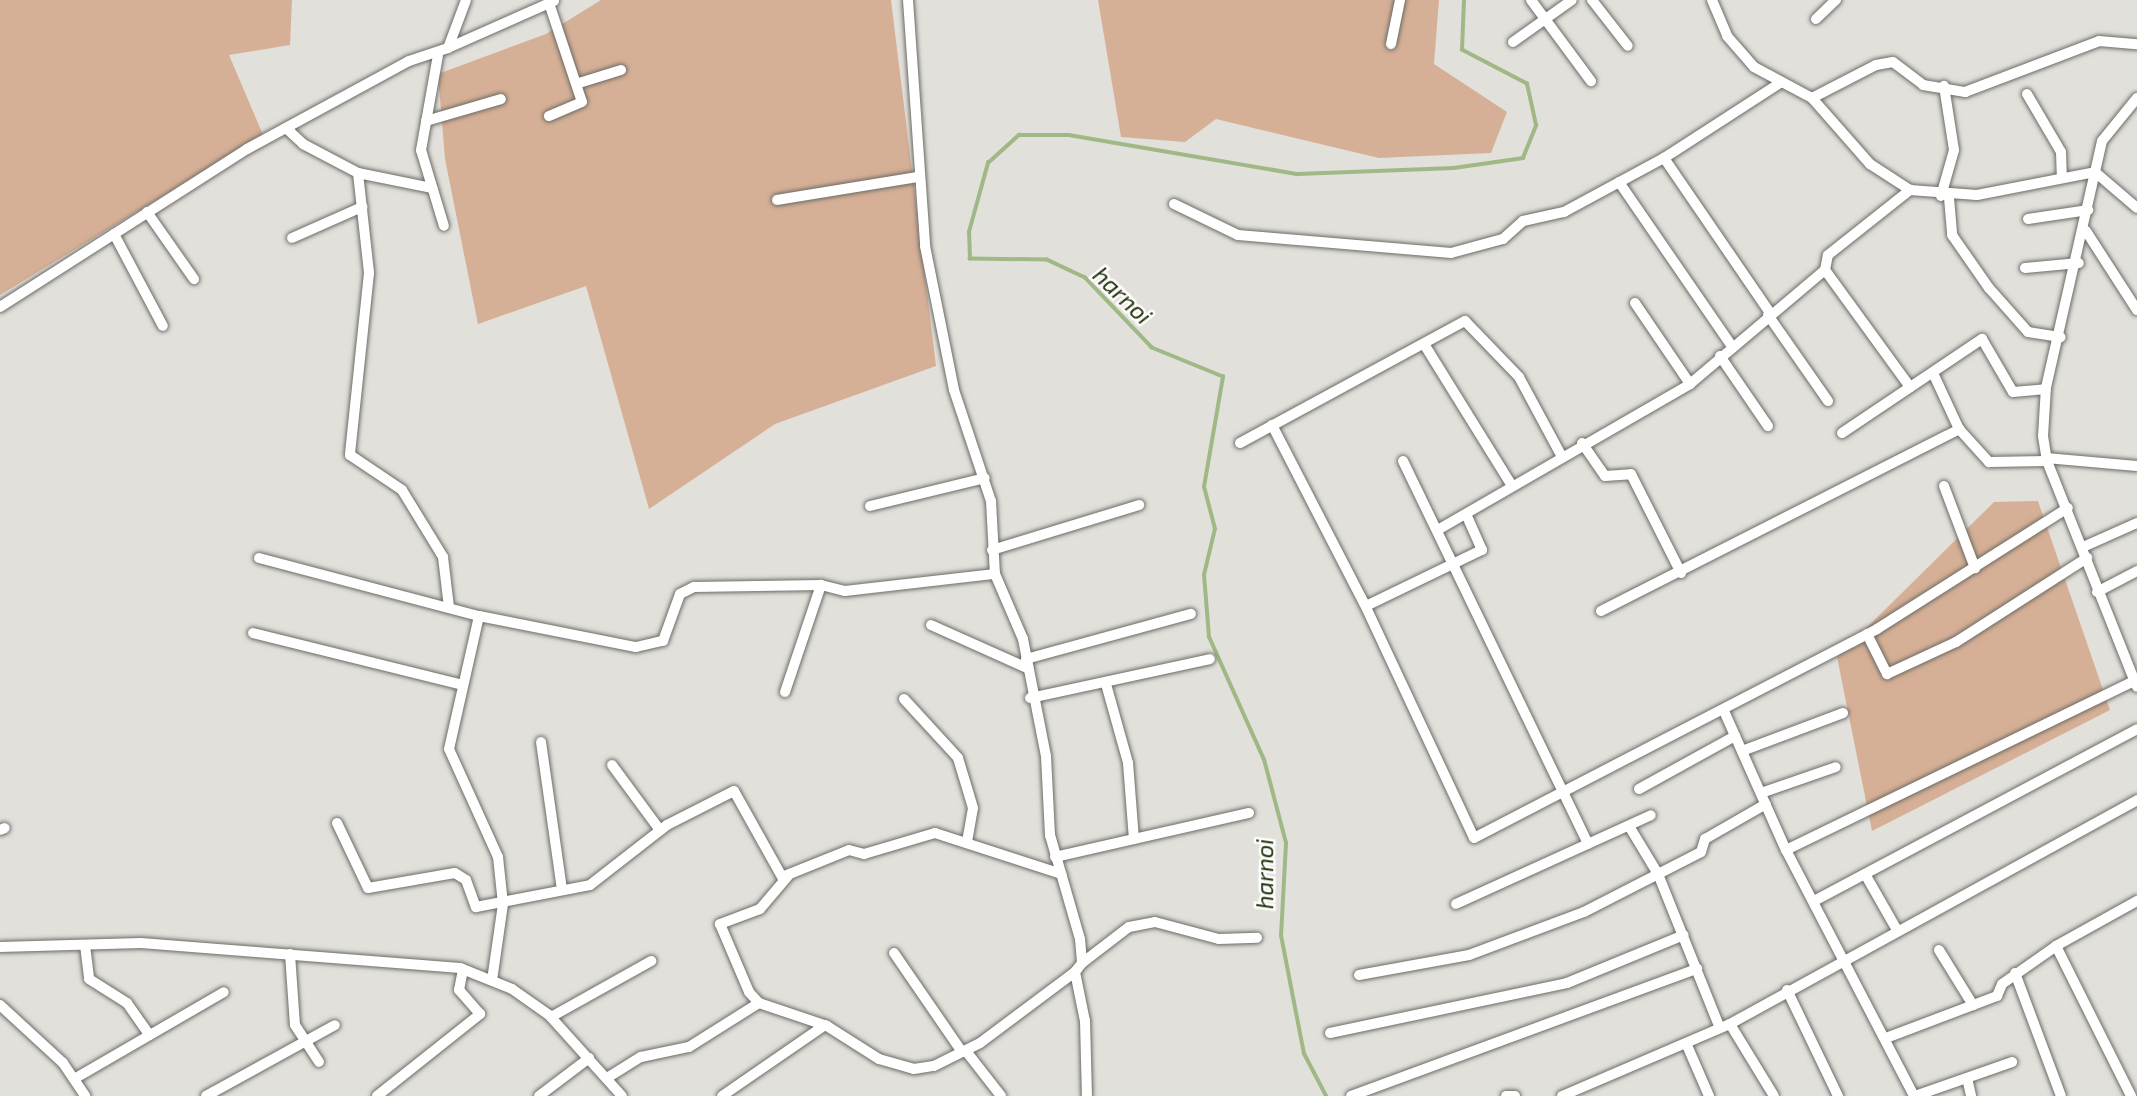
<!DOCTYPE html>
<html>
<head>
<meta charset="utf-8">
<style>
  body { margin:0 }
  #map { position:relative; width:2137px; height:1096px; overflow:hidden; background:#e2e0db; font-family:"Exo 2",sans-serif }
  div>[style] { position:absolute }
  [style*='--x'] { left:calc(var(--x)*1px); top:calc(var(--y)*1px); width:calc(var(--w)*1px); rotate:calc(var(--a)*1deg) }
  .green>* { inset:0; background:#d6b096 }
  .stream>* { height:3.5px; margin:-1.75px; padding:0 1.75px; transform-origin:1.75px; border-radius:1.75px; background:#9fb885 }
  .roads { filter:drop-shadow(0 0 2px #6d6b66) drop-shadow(0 0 2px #6d6b66) }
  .minor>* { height:10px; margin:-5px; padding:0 5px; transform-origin:5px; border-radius:5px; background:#fff }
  span { translate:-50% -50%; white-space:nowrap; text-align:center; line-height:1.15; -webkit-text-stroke:5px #fff; paint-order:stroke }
  .water-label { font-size:24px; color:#23330d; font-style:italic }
</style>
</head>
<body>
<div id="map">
  <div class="green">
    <i style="clip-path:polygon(0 0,292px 0,290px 45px,229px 55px,263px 135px,0 295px)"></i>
    <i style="clip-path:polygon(601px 0,891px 0,936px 366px,775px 424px,649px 509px,586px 286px,478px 324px,445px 159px,438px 74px,546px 34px)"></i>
    <i style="clip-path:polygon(1098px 0,1439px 0,1434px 64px,1507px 112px,1491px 153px,1379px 158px,1216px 119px,1185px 142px,1121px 137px)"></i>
    <i style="clip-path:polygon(2038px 501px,2110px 710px,1872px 831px,1837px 657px,1994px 502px)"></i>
  </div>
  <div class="stream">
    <i style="--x:1326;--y:1096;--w:47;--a:-117.6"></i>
    <i style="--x:1304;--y:1054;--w:120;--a:-101"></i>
    <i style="--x:1281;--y:936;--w:93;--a:-86.9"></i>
    <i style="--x:1286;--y:843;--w:86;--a:-104.8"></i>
    <i style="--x:1264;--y:760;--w:135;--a:-114.1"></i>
    <i style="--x:1209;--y:637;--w:62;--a:-94.6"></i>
    <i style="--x:1204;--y:575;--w:47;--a:-76.6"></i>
    <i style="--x:1215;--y:529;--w:43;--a:-104.7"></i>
    <i style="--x:1204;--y:487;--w:112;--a:-80.2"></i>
    <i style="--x:1223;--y:377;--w:77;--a:-157.8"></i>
    <i style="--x:1152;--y:348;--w:97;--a:-133.7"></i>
    <i style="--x:1085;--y:278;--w:42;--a:-154.7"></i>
    <i style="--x:1047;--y:260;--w:77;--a:-179.3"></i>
    <i style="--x:970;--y:259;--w:27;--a:-92"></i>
    <i style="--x:969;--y:232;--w:72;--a:-74.6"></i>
    <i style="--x:988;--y:163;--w:42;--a:-42.1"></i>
    <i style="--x:1019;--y:135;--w:50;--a:0"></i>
    <i style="--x:1069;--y:135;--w:232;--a:9.7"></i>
    <i style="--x:1298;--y:174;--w:156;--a:-2.2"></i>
    <i style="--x:1454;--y:168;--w:70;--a:-8.2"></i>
    <i style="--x:1523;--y:158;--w:35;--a:-68"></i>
    <i style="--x:1536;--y:125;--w:42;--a:-102.4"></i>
    <i style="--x:1527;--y:84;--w:73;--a:-152.4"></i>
    <i style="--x:1462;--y:50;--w:50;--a:-87.7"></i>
  </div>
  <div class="roads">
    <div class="minor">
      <i style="--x:908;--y:0;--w:247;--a:86"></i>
      <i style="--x:925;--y:246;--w:147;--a:78.6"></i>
      <i style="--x:954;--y:390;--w:117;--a:71.6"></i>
      <i style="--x:991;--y:501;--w:73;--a:86.9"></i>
      <i style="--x:995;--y:574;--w:71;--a:66.7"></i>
      <i style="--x:1023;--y:639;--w:119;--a:78.9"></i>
      <i style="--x:1046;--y:756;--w:79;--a:87.1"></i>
      <i style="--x:1050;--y:835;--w:108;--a:73.9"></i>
      <i style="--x:1080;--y:939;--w:24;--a:85"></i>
      <i style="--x:1082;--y:963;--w:11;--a:128"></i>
      <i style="--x:1075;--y:972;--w:50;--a:78.5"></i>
      <i style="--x:1085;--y:1021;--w:75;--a:88.5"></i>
      <i style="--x:1531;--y:0;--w:101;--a:53.5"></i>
      <i style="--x:1592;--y:0;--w:58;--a:52"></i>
      <i style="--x:1712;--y:0;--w:39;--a:67"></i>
      <i style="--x:1727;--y:36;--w:41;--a:48.9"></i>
      <i style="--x:1754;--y:67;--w:66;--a:28.1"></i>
      <i style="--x:1812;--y:98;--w:88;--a:48.7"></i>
      <i style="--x:1870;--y:164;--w:48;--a:33"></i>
      <i style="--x:1910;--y:190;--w:67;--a:4.3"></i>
      <i style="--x:1977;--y:195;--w:120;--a:-11"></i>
      <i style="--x:2095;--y:172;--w:55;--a:40.6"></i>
      <i style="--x:549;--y:3;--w:104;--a:71.6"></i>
      <i style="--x:582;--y:102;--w:36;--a:157"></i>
      <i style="--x:1816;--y:19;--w:28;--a:-44"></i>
      <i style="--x:1513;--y:42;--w:72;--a:-35.4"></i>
      <i style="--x:1391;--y:44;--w:45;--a:-78.4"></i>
      <i style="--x:448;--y:48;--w:116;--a:-23.9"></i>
      <i style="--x:438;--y:55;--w:97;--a:100.1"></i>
      <i style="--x:421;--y:150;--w:79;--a:73.2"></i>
      <i style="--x:579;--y:83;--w:44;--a:-17.2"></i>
      <i style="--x:2027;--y:94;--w:67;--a:59.6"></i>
      <i style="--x:2061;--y:152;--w:23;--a:88"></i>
      <i style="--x:1812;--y:98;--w:72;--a:-27.3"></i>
      <i style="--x:1876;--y:65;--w:17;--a:-10"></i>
      <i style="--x:1893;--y:62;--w:38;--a:37"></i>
      <i style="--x:1923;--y:85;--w:43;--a:9.5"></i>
      <i style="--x:1965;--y:92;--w:143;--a:-20.8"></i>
      <i style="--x:2099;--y:41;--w:38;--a:5"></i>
      <i style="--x:2137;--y:98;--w:55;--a:129.1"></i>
      <i style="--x:2102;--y:141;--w:252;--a:102.8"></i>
      <i style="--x:2046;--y:387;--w:49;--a:93.5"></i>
      <i style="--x:2043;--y:436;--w:25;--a:81"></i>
      <i style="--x:2047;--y:461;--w:243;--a:68.3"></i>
      <i style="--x:426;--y:121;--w:78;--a:-16.3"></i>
      <i style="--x:286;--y:128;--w:23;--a:43"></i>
      <i style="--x:303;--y:144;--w:62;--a:27.8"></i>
      <i style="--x:358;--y:173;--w:76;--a:11.5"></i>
      <i style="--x:1664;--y:158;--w:188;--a:55.6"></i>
      <i style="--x:358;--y:173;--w:101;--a:83.7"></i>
      <i style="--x:369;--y:273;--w:183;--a:96"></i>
      <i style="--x:350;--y:455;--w:63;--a:33.9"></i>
      <i style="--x:402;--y:490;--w:79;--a:58.5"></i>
      <i style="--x:443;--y:557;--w:50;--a:83.2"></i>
      <i style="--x:1619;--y:182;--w:198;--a:55.5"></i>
      <i style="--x:1941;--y:196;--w:48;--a:-74.2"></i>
      <i style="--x:1954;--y:150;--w:65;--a:-98.9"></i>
      <i style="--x:1949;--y:198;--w:37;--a:85"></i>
      <i style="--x:1952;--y:235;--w:65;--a:55.1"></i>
      <i style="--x:1989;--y:288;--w:59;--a:48.4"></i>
      <i style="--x:2028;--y:332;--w:33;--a:9"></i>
      <i style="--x:777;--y:200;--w:142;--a:-9.3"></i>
      <i style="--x:1174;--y:204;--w:71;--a:25.8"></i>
      <i style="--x:1238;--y:235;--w:214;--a:4.8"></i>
      <i style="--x:1451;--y:253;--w:54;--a:-15.1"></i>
      <i style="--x:1503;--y:239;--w:27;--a:-42"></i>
      <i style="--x:1523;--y:221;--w:42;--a:-12.4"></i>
      <i style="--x:1564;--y:212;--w:114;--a:-28.4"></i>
      <i style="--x:1664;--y:158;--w:138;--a:-32.9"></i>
      <i style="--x:147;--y:212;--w:82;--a:55"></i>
      <i style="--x:2028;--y:219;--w:61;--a:-8.5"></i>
      <i style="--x:2086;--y:231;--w:94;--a:57.2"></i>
      <i style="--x:114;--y:234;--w:104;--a:62"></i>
      <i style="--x:292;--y:238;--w:77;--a:-23.9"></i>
      <i style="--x:2025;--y:268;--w:54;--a:-5.3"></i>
      <i style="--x:1825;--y:270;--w:145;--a:54"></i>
      <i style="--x:1635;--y:303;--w:98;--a:55.8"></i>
      <i style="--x:0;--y:307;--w:293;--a:-32.6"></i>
      <i style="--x:247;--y:149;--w:184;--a:-28.5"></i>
      <i style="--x:409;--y:61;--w:41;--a:-18.4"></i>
      <i style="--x:448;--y:48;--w:51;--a:-69.4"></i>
      <i style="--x:1768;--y:315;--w:105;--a:55.1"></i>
      <i style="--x:1424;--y:344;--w:167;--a:58.2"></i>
      <i style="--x:1720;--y:356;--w:85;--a:55.6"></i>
      <i style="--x:1933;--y:373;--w:62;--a:65.1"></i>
      <i style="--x:1959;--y:429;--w:45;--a:47.7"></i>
      <i style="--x:1989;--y:462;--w:58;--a:-1"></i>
      <i style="--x:1272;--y:425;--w:200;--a:62.7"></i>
      <i style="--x:1364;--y:603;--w:259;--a:64.9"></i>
      <i style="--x:1474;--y:838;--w:454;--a:-27.4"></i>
      <i style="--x:1877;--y:629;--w:226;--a:-32.4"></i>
      <i style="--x:1842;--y:433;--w:169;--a:-33.9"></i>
      <i style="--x:1982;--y:339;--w:61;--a:59.7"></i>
      <i style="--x:2013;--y:392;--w:33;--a:-5"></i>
      <i style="--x:1240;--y:443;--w:256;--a:-28.5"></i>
      <i style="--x:1465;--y:321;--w:78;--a:46"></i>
      <i style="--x:1519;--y:377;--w:89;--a:61.7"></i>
      <i style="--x:1582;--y:443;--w:40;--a:55.1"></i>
      <i style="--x:1605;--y:476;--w:26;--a:-4"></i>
      <i style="--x:1631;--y:474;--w:111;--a:63.2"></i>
      <i style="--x:2046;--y:458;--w:91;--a:5"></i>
      <i style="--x:1403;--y:461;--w:425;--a:64.2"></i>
      <i style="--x:1944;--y:486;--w:88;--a:69.3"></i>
      <i style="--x:870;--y:506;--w:118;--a:-13.7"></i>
      <i style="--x:1441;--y:528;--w:288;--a:-30"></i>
      <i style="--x:1690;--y:384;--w:177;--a:-40.2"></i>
      <i style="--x:1825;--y:270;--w:15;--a:-79"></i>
      <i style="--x:1828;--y:255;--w:105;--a:-38.4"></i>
      <i style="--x:2083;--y:547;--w:59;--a:-24"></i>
      <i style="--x:992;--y:550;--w:154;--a:-17"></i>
      <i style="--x:259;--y:558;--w:228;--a:14.8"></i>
      <i style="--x:479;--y:616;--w:160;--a:11.2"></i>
      <i style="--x:636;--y:647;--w:28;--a:-13"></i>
      <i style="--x:663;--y:641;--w:50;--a:-70.1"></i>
      <i style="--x:680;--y:594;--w:16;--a:-27"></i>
      <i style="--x:694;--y:587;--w:127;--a:-0.9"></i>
      <i style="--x:821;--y:585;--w:25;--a:14"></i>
      <i style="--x:845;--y:591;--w:151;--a:-6.5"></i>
      <i style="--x:2097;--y:592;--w:45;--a:-27.7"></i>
      <i style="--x:1366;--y:606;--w:129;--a:-25.8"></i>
      <i style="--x:1482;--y:550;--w:39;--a:-114"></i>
      <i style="--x:1601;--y:611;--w:402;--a:-26.9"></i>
      <i style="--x:479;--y:616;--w:136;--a:102.7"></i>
      <i style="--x:449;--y:749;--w:119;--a:65.6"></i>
      <i style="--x:498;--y:857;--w:47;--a:83.9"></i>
      <i style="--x:503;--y:904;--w:77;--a:98.2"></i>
      <i style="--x:931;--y:625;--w:105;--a:24.1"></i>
      <i style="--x:253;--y:633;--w:216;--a:13.9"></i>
      <i style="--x:1867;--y:634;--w:45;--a:63.4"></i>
      <i style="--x:1887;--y:674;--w:76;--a:-24.9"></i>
      <i style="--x:1956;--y:642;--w:156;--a:-32.7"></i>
      <i style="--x:1026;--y:659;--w:171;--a:-15.3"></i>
      <i style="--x:1106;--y:684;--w:82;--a:74.4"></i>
      <i style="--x:1128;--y:763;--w:76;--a:85.5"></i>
      <i style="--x:785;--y:692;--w:113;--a:-71.4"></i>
      <i style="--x:1030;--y:698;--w:184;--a:-12.2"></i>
      <i style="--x:904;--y:699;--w:80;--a:47.5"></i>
      <i style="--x:958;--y:758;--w:52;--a:73.3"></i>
      <i style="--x:973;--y:808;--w:34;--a:100"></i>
      <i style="--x:1724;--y:711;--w:152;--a:66"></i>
      <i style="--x:1786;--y:850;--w:277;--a:62.5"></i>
      <i style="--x:541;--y:742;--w:149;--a:81.9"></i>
      <i style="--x:1742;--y:751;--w:108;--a:-20.6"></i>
      <i style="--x:612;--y:765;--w:81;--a:53.6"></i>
      <i style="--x:1639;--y:789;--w:110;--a:-28.9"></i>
      <i style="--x:1761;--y:793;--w:79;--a:-19.1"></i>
      <i style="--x:337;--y:823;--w:72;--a:64.5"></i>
      <i style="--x:368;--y:888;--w:88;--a:-9.8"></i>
      <i style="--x:455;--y:873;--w:13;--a:32"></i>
      <i style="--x:466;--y:880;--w:29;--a:70"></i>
      <i style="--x:476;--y:907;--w:116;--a:-10.9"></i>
      <i style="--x:590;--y:885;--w:98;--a:-37.9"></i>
      <i style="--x:667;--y:825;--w:75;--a:-26.9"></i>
      <i style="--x:734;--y:791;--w:98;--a:60.8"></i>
      <i style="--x:782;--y:877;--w:72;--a:-21.9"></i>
      <i style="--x:849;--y:850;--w:16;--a:15"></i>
      <i style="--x:864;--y:854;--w:74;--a:-16.5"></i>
      <i style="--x:935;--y:833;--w:133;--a:18"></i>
      <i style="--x:1629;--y:826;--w:56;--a:58.9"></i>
      <i style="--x:1658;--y:874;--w:166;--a:68.1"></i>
      <i style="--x:0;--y:830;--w:5;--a:-22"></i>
      <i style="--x:1786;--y:850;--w:387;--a:-25.9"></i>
      <i style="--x:1055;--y:857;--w:199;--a:-12.8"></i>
      <i style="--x:1865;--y:874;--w:64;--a:60.3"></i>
      <i style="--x:788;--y:876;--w:43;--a:130.3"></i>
      <i style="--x:760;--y:909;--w:43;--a:159.4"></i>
      <i style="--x:720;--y:924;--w:74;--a:66.9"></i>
      <i style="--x:749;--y:992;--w:15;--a:48"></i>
      <i style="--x:759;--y:1003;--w:72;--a:18.7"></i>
      <i style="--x:827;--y:1026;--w:62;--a:32.4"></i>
      <i style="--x:879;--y:1059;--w:36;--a:16"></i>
      <i style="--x:914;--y:1069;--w:20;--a:-9"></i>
      <i style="--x:934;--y:1066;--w:51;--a:-26.6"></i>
      <i style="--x:980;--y:1043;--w:119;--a:-36.8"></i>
      <i style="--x:1814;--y:901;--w:366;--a:-28"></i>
      <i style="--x:1456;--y:904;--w:214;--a:-24.5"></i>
      <i style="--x:85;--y:945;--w:34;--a:83"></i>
      <i style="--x:89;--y:979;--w:45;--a:32.3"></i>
      <i style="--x:127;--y:1003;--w:39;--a:55"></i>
      <i style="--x:2056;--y:946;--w:93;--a:-29.1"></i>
      <i style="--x:0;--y:947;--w:141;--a:-1.6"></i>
      <i style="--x:141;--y:943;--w:320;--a:4.5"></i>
      <i style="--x:460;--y:968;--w:56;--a:22"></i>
      <i style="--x:512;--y:989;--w:45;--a:35.1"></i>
      <i style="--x:549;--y:1015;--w:109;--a:48"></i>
      <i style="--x:1939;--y:950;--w:65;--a:58.3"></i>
      <i style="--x:894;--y:953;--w:120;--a:55.5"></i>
      <i style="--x:290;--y:954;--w:71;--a:86"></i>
      <i style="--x:295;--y:1025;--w:44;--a:57"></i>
      <i style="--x:1082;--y:963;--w:59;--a:-37.5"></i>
      <i style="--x:1129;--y:927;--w:26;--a:-11"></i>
      <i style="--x:1155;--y:922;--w:66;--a:14.9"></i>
      <i style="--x:1219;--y:939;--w:38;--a:-2"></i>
      <i style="--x:2015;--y:973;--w:131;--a:69.5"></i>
      <i style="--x:1359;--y:975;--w:112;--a:-10.3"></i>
      <i style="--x:1469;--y:955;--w:123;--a:-20.5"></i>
      <i style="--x:1584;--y:912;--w:131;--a:-27.1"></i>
      <i style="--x:1701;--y:852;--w:14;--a:-73"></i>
      <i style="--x:1705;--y:839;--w:70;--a:-29.8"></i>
      <i style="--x:1787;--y:990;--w:118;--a:64.3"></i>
      <i style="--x:0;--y:1005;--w:86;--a:42.6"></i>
      <i style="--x:63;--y:1063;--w:40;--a:56"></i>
      <i style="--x:551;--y:1017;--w:115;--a:-29.2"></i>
      <i style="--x:1730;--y:1024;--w:84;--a:58.6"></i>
      <i style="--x:1330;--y:1033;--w:242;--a:-11.9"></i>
      <i style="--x:1567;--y:983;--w:126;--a:-22.3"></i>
      <i style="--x:1886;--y:1038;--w:119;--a:-20.7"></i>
      <i style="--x:1997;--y:996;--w:13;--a:-67"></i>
      <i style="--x:2002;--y:984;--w:66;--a:-35.1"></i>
      <i style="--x:2056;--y:946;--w:168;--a:63.4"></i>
      <i style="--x:1686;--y:1043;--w:58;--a:66.5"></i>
      <i style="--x:966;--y:1051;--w:57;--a:52.1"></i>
      <i style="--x:607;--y:1078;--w:40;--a:-32"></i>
      <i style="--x:641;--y:1057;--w:49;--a:-11.8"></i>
      <i style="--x:689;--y:1047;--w:83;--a:-32.2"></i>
      <i style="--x:1967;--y:1078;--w:18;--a:77"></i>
      <i style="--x:74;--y:1079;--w:173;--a:-30.1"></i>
      <i style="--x:206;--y:1096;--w:147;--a:-28.8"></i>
      <i style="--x:377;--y:1096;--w:132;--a:-38.5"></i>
      <i style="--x:480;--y:1014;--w:32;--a:-131"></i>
      <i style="--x:459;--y:990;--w:21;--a:-79"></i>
      <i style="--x:539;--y:1096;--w:63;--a:-37.2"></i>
      <i style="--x:722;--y:1096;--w:125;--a:-34.6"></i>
      <i style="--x:1351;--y:1096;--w:369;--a:-20.2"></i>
      <i style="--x:1506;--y:1096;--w:9;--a:0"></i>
      <i style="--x:1562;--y:1096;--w:183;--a:-23.2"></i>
      <i style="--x:1730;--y:1024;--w:465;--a:-28.8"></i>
      <i style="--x:1915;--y:1096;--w:103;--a:-19.3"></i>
    </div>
  </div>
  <div class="water-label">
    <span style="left:1123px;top:295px;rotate:44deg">harnoi</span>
    <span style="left:1264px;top:874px;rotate:-90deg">harnoi</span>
  </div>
</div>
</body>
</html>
